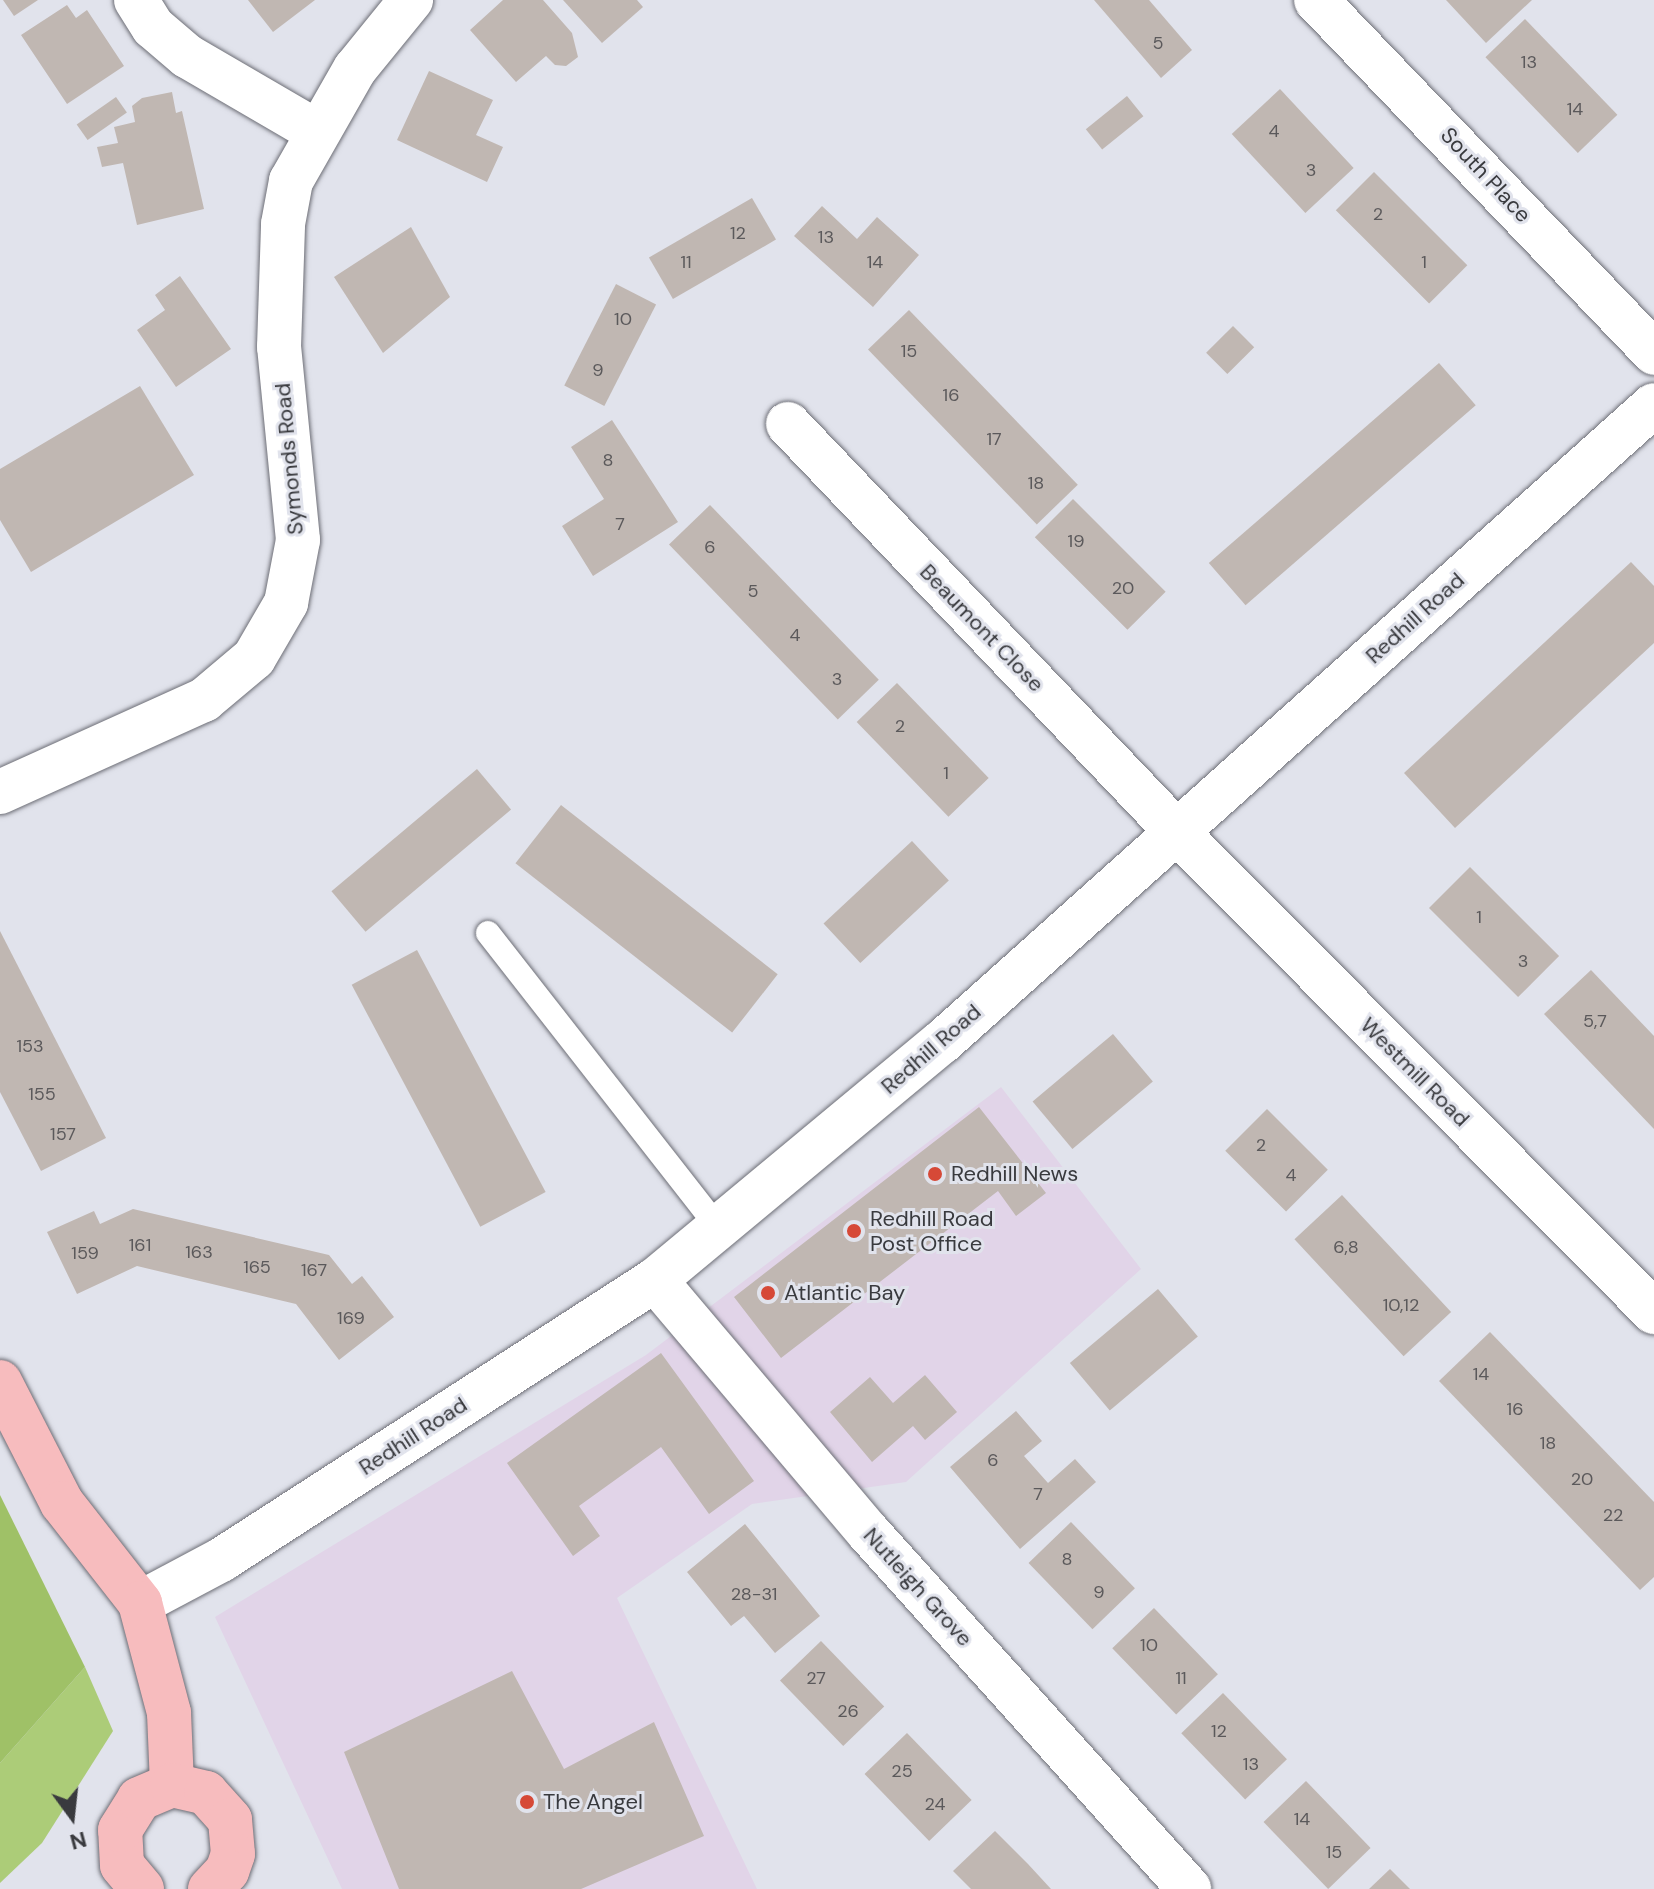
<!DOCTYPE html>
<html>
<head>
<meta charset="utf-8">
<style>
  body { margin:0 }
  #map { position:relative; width:1654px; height:1889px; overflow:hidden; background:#e1e3ec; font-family:"DM Sans",sans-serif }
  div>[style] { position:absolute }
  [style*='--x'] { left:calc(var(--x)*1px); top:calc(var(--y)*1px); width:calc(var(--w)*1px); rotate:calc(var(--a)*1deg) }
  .commercial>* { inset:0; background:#e1d4e8 }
  .green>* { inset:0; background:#accc78 }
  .forest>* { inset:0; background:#9fc167 }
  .building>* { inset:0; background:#c0b7b2; transform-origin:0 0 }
  .roads { filter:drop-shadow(0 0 2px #6d6e76) drop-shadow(0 0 2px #6d6e76) }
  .service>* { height:24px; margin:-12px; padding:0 12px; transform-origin:12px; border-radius:12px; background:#fff }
  .minor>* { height:44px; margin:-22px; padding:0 22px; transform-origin:22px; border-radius:22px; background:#fff }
  .primary>* { height:44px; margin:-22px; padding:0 22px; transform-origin:22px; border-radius:22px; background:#f7bcbe }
  .dots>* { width:22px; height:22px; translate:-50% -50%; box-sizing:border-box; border:4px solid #e1e3ec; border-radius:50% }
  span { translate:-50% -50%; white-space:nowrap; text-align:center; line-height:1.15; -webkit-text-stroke:6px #e1e3ec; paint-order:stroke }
  .number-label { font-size:18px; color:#5b595b }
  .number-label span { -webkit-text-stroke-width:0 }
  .street-label { font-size:22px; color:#393a3e }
  .poi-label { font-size:22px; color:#393a3e }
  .left { translate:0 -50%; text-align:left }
  .north { position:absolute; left:32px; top:1777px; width:80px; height:80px; -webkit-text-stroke:6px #e1e3ec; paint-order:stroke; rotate:165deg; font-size:22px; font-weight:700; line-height:32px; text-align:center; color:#393a3e }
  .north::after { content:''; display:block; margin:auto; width:28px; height:36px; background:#393a3e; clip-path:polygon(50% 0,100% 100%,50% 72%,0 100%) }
</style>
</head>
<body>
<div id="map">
  <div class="commercial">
    <i style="clip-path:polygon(1001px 1087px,1141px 1269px,906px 1482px,752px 1504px,617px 1598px,757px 1889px,342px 1889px,215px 1617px,646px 1355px)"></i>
  </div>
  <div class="green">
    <i style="clip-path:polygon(85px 1667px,113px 1731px,42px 1843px,0 1883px,0 1763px)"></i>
  </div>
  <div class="forest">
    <i style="clip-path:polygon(0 1495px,85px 1667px,0 1763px)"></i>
  </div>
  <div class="building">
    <i style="clip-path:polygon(3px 0,38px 0,14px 16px)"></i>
    <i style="clip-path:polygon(248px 0,315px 0,273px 32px)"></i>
    <i style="clip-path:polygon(503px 0,543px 0,572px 33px,578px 57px,566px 66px,555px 65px,546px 56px,516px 82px,470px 30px)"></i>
    <i style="clip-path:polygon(563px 0,637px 0,643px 7px,602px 43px)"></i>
    <i style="clip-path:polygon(1094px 0,1149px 0,1192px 50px,1161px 78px)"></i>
    <i style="clip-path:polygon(1446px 0,1532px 0,1486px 43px)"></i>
    <i style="clip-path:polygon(67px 5px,76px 18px,87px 10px,124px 66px,67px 104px,21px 35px)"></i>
    <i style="left:1525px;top:19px;width:133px;height:55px;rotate:46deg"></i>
    <i style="clip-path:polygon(429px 71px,493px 100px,476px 135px,503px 147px,487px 182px,397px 140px)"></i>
    <i style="left:1280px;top:89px;width:108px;height:66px;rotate:47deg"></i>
    <i style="clip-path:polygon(172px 92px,176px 113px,182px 111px,204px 209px,137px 225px,123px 163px,102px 167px,97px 147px,118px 143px,114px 127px,135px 122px,132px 106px,142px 98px)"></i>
    <i style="left:1127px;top:96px;width:26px;height:53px;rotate:51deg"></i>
    <i style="left:116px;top:97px;width:19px;height:48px;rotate:55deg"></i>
    <i style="left:1374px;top:172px;width:132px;height:54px;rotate:45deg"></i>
    <i style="left:752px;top:198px;width:48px;height:119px;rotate:60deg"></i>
    <i style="clip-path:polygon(822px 206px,857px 239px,877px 217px,919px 255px,873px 307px,794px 236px)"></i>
    <i style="clip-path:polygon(411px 227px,450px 297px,383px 353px,334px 277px)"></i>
    <i style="clip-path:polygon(180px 276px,231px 349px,176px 387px,137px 330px,165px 310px,155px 295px)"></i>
    <i style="left:616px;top:284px;width:45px;height:114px;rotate:27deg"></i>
    <i style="left:909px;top:310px;width:243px;height:57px;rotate:46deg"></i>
    <i style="left:1233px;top:326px;width:30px;height:38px;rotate:45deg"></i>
    <i style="left:1439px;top:363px;width:56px;height:305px;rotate:49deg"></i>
    <i style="clip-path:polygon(140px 386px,194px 475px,31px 572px,0 520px,0 469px)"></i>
    <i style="clip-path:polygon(612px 420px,678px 522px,593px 576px,562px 526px,604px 499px,571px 447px)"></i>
    <i style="left:1073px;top:499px;width:131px;height:54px;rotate:45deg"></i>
    <i style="left:710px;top:505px;width:243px;height:57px;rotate:46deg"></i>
    <i style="clip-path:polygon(1631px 562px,1654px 586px,1654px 643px,1455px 828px,1404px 773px)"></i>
    <i style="left:897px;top:683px;width:132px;height:56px;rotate:46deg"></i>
    <i style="left:477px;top:769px;width:53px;height:190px;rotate:50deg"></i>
    <i style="left:561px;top:805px;width:275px;height:74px;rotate:38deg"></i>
    <i style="left:912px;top:841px;width:54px;height:121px;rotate:47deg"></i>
    <i style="left:1470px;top:867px;width:126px;height:58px;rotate:45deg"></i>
    <i style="clip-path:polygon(0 931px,106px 1138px,41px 1171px,0 1092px)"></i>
    <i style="left:417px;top:950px;width:274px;height:74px;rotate:62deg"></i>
    <i style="clip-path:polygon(1591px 970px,1654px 1036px,1654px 1129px,1544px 1014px)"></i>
    <i style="left:1113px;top:1034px;width:62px;height:105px;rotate:50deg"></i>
    <i style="clip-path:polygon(979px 1107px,1046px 1193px,1016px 1216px,998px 1191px,781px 1358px,734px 1297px)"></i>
    <i style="left:1267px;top:1109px;width:86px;height:59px;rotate:45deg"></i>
    <i style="left:1342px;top:1195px;width:160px;height:65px;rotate:47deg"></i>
    <i style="clip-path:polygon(133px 1209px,329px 1255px,352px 1284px,362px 1276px,394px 1317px,339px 1360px,296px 1304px,279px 1300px,137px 1266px,77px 1294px,47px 1232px,94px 1211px,100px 1224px)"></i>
    <i style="left:1158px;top:1289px;width:62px;height:115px;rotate:50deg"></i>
    <i style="clip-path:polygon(1490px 1332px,1654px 1502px,1654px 1577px,1640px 1590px,1439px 1381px)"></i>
    <i style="clip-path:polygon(661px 1353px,754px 1481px,709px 1514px,661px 1447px,579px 1506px,600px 1536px,573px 1556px,507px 1463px)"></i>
    <i style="clip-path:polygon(925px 1375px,957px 1412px,925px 1440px,913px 1426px,872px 1462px,830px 1412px,870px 1377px,893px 1403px)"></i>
    <i style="clip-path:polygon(1016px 1411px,1042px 1441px,1024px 1456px,1048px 1483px,1075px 1459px,1096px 1482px,1020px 1549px,950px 1467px)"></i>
    <i style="left:1071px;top:1522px;width:92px;height:59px;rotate:46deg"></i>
    <i style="clip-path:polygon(745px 1524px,820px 1616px,775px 1653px,744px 1616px,731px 1626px,687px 1572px)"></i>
    <i style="left:1154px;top:1608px;width:92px;height:58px;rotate:46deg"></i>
    <i style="left:821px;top:1641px;width:91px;height:57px;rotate:46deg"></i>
    <i style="clip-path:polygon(512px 1671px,564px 1769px,654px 1722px,704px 1836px,581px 1889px,399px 1889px,344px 1752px)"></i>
    <i style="left:1223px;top:1693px;width:92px;height:58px;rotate:46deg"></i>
    <i style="left:907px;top:1733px;width:93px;height:59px;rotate:46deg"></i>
    <i style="left:1306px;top:1781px;width:93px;height:59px;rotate:46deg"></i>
    <i style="clip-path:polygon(995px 1831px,1028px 1864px,1051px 1889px,971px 1889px,953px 1871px)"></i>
    <i style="clip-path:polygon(1390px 1869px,1410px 1889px,1369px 1889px)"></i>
  </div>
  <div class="roads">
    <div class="service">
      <i style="--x:488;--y:933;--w:375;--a:52"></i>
    </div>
    <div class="minor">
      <i style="--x:136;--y:0;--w:32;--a:58"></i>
      <i style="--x:153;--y:27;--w:45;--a:40.5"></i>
      <i style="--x:187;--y:56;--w:149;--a:30.2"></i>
      <i style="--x:1316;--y:0;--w:489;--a:46.2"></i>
      <i style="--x:788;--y:424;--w:564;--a:46.37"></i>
      <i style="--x:1177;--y:832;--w:677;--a:45.18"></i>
      <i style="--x:0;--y:792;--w:224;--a:-24.3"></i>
      <i style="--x:204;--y:700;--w:65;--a:-40"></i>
      <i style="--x:254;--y:658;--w:64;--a:-59.8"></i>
      <i style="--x:286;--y:603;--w:64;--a:-79.2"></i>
      <i style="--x:298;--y:540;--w:194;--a:-95.6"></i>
      <i style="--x:279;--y:347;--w:123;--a:-88.1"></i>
      <i style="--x:283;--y:224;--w:44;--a:-79.5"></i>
      <i style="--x:291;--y:181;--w:129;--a:-60.3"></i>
      <i style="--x:355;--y:69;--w:89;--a:-50.9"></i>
      <i style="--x:655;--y:1280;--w:330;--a:49.8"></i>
      <i style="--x:868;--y:1532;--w:480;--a:48"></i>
      <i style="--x:140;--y:1603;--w:92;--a:-28"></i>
      <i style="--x:221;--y:1560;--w:516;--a:-32.83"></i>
      <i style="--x:655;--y:1280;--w:373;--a:-39.7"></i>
      <i style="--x:942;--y:1042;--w:955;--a:-41.82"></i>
    </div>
    <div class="primary">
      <i style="--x:0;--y:1382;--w:136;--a:62.9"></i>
      <i style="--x:62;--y:1503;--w:127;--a:52"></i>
      <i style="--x:140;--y:1603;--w:114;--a:75.2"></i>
      <i style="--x:169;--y:1713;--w:72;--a:87.6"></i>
      <i style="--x:142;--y:1889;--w:31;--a:-130"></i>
      <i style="--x:122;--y:1865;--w:35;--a:-93"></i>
      <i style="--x:120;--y:1830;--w:36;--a:-58"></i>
      <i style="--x:139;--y:1799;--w:36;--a:-23"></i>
      <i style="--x:172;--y:1785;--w:35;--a:13"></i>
      <i style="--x:206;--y:1793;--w:36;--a:48"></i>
      <i style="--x:230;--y:1820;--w:34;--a:85"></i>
      <i style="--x:233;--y:1854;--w:18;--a:109"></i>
      <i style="--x:227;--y:1871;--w:25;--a:133"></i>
    </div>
  </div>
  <div class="dots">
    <i style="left:935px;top:1174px;background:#d64937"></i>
    <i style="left:854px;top:1231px;background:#d64937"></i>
    <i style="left:768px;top:1293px;background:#d64937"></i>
    <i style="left:527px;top:1802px;background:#d64937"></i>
  </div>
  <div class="number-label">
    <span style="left:1158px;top:43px">5</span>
    <span style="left:1529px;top:62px">13</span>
    <span style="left:1575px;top:109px">14</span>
    <span style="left:1274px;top:131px">4</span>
    <span style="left:1311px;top:170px">3</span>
    <span style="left:1378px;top:214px">2</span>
    <span style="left:738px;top:233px">12</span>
    <span style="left:826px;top:237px">13</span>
    <span style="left:686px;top:262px">11</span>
    <span style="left:875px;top:262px">14</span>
    <span style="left:1424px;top:262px">1</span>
    <span style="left:623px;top:319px">10</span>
    <span style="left:909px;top:351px">15</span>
    <span style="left:598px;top:370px">9</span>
    <span style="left:951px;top:395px">16</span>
    <span style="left:994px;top:439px">17</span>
    <span style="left:608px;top:460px">8</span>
    <span style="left:1036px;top:483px">18</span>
    <span style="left:620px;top:524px">7</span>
    <span style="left:1076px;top:541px">19</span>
    <span style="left:710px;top:547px">6</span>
    <span style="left:1123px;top:588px">20</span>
    <span style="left:753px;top:591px">5</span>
    <span style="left:795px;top:635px">4</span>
    <span style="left:837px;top:679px">3</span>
    <span style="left:900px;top:726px">2</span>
    <span style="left:946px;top:773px">1</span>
    <span style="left:1479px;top:917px">1</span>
    <span style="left:1523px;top:961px">3</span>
    <span style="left:1595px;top:1021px">5,7</span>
    <span style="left:30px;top:1046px">153</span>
    <span style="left:42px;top:1094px">155</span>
    <span style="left:63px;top:1134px">157</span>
    <span style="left:1261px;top:1145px">2</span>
    <span style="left:1291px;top:1175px">4</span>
    <span style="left:140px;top:1245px">161</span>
    <span style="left:1346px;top:1247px">6,8</span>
    <span style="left:199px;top:1252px">163</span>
    <span style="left:85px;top:1253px">159</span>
    <span style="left:257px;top:1267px">165</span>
    <span style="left:314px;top:1270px">167</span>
    <span style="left:1401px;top:1305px">10,12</span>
    <span style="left:351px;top:1318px">169</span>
    <span style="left:1481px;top:1374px">14</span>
    <span style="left:1515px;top:1409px">16</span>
    <span style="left:1548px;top:1443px">18</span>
    <span style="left:993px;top:1460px">6</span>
    <span style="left:1582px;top:1479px">20</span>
    <span style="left:1038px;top:1494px">7</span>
    <span style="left:1613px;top:1515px">22</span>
    <span style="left:1067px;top:1559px">8</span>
    <span style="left:1099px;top:1592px">9</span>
    <span style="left:754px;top:1594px">28-31</span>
    <span style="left:1149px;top:1645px">10</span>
    <span style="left:816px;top:1678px">27</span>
    <span style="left:1181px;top:1678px">11</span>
    <span style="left:848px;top:1711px">26</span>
    <span style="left:1219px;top:1731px">12</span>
    <span style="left:1251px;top:1764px">13</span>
    <span style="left:902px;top:1771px">25</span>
    <span style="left:935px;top:1804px">24</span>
    <span style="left:1302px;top:1819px">14</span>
    <span style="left:1334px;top:1852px">15</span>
  </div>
  <div class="street-label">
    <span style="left:1486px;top:175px;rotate:47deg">South Place</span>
    <span style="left:289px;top:459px;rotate:-95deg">Symonds Road</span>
    <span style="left:1415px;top:618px;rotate:-42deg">Redhill Road</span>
    <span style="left:982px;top:628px;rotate:46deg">Beaumont Close</span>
    <span style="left:931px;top:1049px;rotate:-41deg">Redhill Road</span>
    <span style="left:1415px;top:1072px;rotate:45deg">Westmill Road</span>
    <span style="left:413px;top:1436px;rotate:-33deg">Redhill Road</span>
    <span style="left:918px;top:1587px;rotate:48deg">Nutleigh Grove</span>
  </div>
  <div class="poi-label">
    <span class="left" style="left:951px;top:1174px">Redhill News</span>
    <span class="left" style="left:870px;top:1231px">Redhill Road<br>Post Office</span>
    <span class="left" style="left:784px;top:1293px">Atlantic Bay</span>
    <span class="left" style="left:543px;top:1802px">The Angel</span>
  </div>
  <div class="north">N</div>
</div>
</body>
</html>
